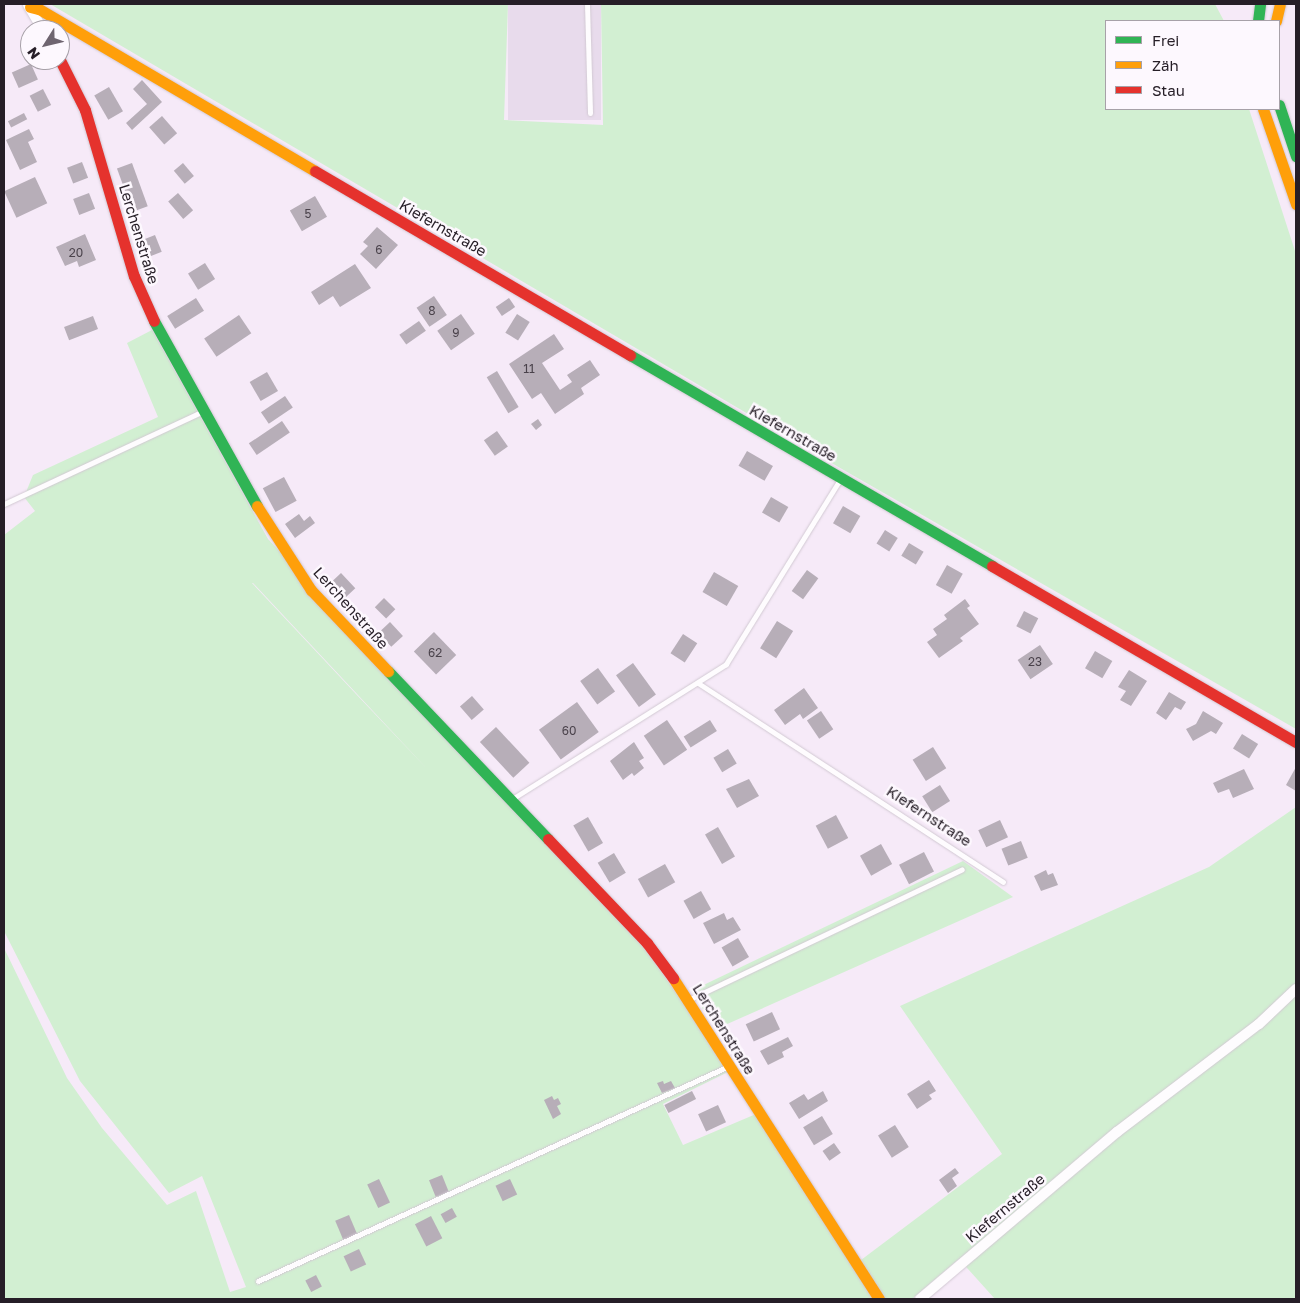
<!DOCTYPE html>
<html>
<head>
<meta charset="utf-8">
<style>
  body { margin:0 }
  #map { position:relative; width:1300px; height:1303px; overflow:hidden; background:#f6eaf8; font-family:"Golos Text",sans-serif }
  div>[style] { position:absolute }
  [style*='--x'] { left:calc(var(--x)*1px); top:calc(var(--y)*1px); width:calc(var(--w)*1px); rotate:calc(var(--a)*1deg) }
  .commercial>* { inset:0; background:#e8dbec; transform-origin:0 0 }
  .green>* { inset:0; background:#d2efd2 }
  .building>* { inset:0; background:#b7aeb8; transform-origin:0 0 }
  .roads { filter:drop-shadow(0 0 1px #d2c9d3) drop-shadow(0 0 1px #d2c9d3) }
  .lane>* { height:5px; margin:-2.5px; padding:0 2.5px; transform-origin:2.5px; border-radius:2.5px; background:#fefcfe }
  .street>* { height:10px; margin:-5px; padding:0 5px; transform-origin:5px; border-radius:5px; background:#fefcfe }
  .fast>* { height:11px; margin:-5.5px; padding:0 5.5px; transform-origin:5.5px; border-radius:5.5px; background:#30b455 }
  .slow>* { height:11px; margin:-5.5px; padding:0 5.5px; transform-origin:5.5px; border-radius:5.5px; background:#ff9f0a }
  .jam>* { height:11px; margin:-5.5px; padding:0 5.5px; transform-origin:5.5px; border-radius:5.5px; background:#e5322d }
  span { translate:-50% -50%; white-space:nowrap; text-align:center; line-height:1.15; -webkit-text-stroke:5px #fdf8fe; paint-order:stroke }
  .number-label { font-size:12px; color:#4a424b }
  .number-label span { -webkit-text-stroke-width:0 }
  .street-label { font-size:15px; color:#261e27 }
  .frame { position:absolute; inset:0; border:5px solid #261e27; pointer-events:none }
  .legend { position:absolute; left:1105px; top:20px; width:175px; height:90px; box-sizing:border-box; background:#fdf8fe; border:1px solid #a7a1a8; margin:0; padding:6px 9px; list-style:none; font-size:15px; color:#261e27 }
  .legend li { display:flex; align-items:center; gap:10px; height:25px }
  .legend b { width:25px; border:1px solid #a7a1a8 }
  .north { position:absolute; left:20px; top:20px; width:50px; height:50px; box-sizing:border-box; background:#fdf8fe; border:1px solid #a7a1a8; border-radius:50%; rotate:234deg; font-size:14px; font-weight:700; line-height:20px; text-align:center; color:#261e27 }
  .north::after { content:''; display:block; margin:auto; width:18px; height:22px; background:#6f6570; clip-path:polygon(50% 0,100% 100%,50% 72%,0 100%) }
</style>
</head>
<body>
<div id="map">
  <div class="commercial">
    <i style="left:508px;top:4px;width:93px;height:116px"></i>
  </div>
  <div class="green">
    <i style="clip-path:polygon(50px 4px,508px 4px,504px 120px,603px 125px,601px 4px,1215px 4px,1224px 21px,1106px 21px,1106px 109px,1249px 109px,1296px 254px,1296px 729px,842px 469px)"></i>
    <i style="clip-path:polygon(evenodd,152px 330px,268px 539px,642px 944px,730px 1071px,663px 1104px,683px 1145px,756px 1114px,873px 1299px,4px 1299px,4px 948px,67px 1078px,102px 1128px,167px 1205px,196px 1191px,230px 1292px,246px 1287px,202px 1176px,169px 1193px,80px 1081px,4px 931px,4px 535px,35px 511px,24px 497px,33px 475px,158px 417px,127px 343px,152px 330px,252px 583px,253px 583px,430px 772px,356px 694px,252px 583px)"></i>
    <i style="clip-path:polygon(1296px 807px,1296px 1299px,995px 1299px,959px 1259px,912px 1299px,885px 1299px,861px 1260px,1002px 1154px,900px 1006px,1209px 867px)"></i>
    <i style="clip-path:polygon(963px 861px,1013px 897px,716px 1029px,691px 991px)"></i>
  </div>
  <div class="building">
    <i style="left:31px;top:64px;width:17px;height:21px;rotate:66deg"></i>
    <i style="clip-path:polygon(142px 80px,162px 102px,132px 130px,126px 123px,147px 104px,133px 89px)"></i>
    <i style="left:109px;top:87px;width:28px;height:17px;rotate:60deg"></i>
    <i style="left:43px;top:89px;width:18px;height:15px;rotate:63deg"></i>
    <i style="left:24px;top:113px;width:7px;height:18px;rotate:63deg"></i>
    <i style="left:162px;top:116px;width:23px;height:17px;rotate:49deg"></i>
    <i style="clip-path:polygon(29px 129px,34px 139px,28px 142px,37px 162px,20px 170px,6px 140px)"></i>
    <i style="left:82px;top:162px;width:17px;height:16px;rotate:69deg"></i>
    <i style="left:132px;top:163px;width:46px;height:16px;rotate:70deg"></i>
    <i style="left:183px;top:163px;width:17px;height:12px;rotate:50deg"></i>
    <i style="left:35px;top:177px;width:29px;height:34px;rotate:65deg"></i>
    <i style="left:89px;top:193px;width:17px;height:17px;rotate:69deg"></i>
    <i style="left:178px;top:193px;width:23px;height:13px;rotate:49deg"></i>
    <i style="left:315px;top:196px;width:24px;height:29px;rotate:60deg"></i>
    <i style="clip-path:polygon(377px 227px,398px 245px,376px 269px,360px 254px,368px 246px,363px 242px)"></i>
    <i style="clip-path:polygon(85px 234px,96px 260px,79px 267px,77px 261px,65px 266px,56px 247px)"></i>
    <i style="left:155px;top:235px;width:18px;height:17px;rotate:68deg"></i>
    <i style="left:205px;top:263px;width:19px;height:20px;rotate:58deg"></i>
    <i style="clip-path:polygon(355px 264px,371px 288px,340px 307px,333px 296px,319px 305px,311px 292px)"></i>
    <i style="left:434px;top:296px;width:23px;height:21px;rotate:56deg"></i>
    <i style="left:196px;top:298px;width:15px;height:34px;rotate:58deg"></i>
    <i style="left:509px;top:298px;width:11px;height:16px;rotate:56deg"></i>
    <i style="left:461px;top:314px;width:24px;height:29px;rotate:55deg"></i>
    <i style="left:517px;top:314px;width:15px;height:22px;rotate:32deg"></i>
    <i style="left:239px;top:315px;width:22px;height:42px;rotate:56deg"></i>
    <i style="left:93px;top:316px;width:14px;height:31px;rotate:69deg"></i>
    <i style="left:419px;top:321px;width:12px;height:24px;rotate:55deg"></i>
    <i style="clip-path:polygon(554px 334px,564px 349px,542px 363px,560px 390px,572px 382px,567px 375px,590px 360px,600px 375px,581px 388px,584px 394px,555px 414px,541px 393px,532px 399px,509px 364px)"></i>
    <i style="left:497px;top:371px;width:42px;height:12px;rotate:59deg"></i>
    <i style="left:267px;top:372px;width:22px;height:20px;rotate:60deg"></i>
    <i style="left:285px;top:396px;width:14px;height:29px;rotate:56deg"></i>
    <i style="clip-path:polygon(538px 419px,542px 425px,536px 430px,531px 424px)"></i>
    <i style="left:282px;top:421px;width:14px;height:40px;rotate:56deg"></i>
    <i style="left:497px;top:431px;width:19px;height:16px;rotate:55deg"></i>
    <i style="left:747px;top:451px;width:30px;height:17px;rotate:30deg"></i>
    <i style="left:284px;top:477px;width:27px;height:24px;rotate:62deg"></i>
    <i style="left:771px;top:497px;width:20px;height:18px;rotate:30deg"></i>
    <i style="left:843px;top:506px;width:20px;height:20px;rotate:30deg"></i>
    <i style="clip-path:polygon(299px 514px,304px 521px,310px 516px,315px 523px,295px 538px,285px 524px)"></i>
    <i style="left:885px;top:530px;width:15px;height:16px;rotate:32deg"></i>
    <i style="left:909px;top:543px;width:17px;height:15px;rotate:31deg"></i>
    <i style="left:947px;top:565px;width:18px;height:23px;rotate:29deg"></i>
    <i style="left:807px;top:570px;width:14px;height:26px;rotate:36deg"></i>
    <i style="left:714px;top:572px;width:28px;height:23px;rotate:30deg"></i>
    <i style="left:341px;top:573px;width:21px;height:16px;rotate:47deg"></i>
    <i style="left:384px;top:598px;width:16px;height:13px;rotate:45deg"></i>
    <i style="clip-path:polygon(965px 599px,970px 606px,967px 608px,979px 624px,960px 638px,963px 641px,939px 658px,927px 642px,937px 635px,933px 629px,947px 619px,944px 615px)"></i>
    <i style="left:1024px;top:611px;width:16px;height:17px;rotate:27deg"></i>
    <i style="left:777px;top:621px;width:19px;height:32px;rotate:32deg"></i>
    <i style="left:390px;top:622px;width:19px;height:16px;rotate:47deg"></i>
    <i style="left:434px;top:632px;width:32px;height:28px;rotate:46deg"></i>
    <i style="left:683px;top:634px;width:17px;height:23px;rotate:33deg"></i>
    <i style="left:1040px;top:645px;width:23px;height:27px;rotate:56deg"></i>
    <i style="left:1095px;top:651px;width:20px;height:20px;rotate:30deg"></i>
    <i style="left:633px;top:663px;width:39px;height:21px;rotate:54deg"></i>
    <i style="left:598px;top:668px;width:29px;height:22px;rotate:54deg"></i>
    <i style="clip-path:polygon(1129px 670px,1147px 681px,1131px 706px,1120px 700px,1126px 691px,1118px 687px)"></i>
    <i style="clip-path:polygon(804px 688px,818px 708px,803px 719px,800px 714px,785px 725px,774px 710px)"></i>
    <i style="clip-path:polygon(1169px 692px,1186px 702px,1181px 710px,1175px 707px,1166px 720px,1156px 713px)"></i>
    <i style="left:472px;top:696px;width:18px;height:16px;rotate:49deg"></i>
    <i style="left:577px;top:702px;width:37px;height:47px;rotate:54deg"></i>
    <i style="left:821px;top:711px;width:22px;height:17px;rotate:56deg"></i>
    <i style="clip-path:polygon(1203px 711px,1223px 723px,1216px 734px,1211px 731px,1193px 741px,1186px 729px,1196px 724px)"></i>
    <i style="left:667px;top:720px;width:36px;height:28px;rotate:56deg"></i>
    <i style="left:710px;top:720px;width:13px;height:31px;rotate:58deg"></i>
    <i style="left:496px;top:727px;width:49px;height:22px;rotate:47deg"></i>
    <i style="left:1242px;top:734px;width:19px;height:17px;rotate:32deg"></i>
    <i style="clip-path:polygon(634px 742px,644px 758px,639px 761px,644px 768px,634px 776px,632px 773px,623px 780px,610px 761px)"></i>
    <i style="left:933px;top:747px;width:25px;height:24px;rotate:58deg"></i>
    <i style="left:728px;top:749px;width:17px;height:17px;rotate:59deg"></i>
    <i style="clip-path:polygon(1296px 767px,1296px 791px,1286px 785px)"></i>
    <i style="clip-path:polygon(1244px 769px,1254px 789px,1233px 798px,1229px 789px,1218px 793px,1213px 783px)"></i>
    <i style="clip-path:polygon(749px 779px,759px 796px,737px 808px,726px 789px)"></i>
    <i style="left:940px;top:785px;width:19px;height:21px;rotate:58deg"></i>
    <i style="left:836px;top:815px;width:26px;height:23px;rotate:62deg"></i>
    <i style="left:588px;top:817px;width:30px;height:17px;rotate:60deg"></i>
    <i style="left:1000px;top:820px;width:19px;height:24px;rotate:65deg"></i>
    <i style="left:718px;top:827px;width:34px;height:15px;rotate:60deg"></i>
    <i style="left:1021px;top:841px;width:18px;height:21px;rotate:68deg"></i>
    <i style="left:881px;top:844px;width:23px;height:24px;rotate:61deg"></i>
    <i style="left:924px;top:852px;width:22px;height:28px;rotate:63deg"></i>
    <i style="left:614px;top:853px;width:23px;height:19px;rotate:59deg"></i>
    <i style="left:665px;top:864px;width:21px;height:31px;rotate:61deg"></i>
    <i style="clip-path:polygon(1046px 870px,1048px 875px,1053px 873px,1058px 885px,1041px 891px,1034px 876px)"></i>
    <i style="left:701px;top:891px;width:21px;height:20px;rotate:61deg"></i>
    <i style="clip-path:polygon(724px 913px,727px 920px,733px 917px,741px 930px,714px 944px,703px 923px)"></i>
    <i style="left:738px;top:938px;width:22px;height:19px;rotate:60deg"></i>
    <i style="left:772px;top:1012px;width:19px;height:29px;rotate:65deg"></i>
    <i style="clip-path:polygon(788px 1037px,793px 1046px,782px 1052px,784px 1057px,768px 1065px,760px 1051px)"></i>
    <i style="clip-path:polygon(929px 1080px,936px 1091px,929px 1095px,932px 1099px,917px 1109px,907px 1094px)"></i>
    <i style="clip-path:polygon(663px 1081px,664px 1084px,671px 1081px,675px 1088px,662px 1093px,657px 1083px)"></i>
    <i style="left:692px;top:1091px;width:9px;height:31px;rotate:63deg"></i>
    <i style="clip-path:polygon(823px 1091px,828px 1101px,799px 1119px,789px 1103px,804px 1094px,808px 1100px)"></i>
    <i style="clip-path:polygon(552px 1096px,554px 1100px,558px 1098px,561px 1104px,557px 1106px,561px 1114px,553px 1119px,544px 1100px)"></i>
    <i style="left:718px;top:1105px;width:19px;height:22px;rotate:65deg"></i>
    <i style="left:822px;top:1116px;width:21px;height:22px;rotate:59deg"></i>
    <i style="left:895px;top:1125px;width:26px;height:20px;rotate:58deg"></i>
    <i style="left:834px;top:1143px;width:12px;height:14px;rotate:55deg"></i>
    <i style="clip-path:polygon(955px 1168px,959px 1173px,952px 1178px,957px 1186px,948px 1193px,939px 1180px)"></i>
    <i style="left:442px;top:1175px;width:18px;height:14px;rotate:68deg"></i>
    <i style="left:379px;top:1179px;width:26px;height:13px;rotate:65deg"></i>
    <i style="left:510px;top:1179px;width:17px;height:16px;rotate:65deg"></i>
    <i style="left:452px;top:1208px;width:10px;height:13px;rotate:61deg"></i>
    <i style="left:349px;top:1215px;width:21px;height:15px;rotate:67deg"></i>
    <i style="left:431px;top:1216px;width:25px;height:18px;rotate:63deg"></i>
    <i style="left:359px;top:1249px;width:17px;height:17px;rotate:65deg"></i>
    <i style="left:316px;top:1275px;width:13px;height:12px;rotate:63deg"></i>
  </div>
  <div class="roads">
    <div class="lane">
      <i style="--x:587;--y:4;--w:109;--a:88.4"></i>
      <i style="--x:4;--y:504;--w:220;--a:-25"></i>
      <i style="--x:698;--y:683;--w:364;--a:33.1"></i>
      <i style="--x:512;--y:799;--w:253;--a:-32.2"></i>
      <i style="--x:726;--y:664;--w:215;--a:-58.3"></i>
      <i style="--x:690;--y:999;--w:301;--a:-25.5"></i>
      <i style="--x:258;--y:1281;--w:518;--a:-24.54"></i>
    </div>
    <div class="street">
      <i style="--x:28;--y:5;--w:29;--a:59"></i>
      <i style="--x:920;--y:1299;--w:258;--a:-40.3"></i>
      <i style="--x:1117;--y:1132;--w:178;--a:-37.3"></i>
      <i style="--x:1259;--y:1024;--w:51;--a:-43.4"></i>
    </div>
    <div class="fast">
      <i style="--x:1258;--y:21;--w:17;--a:-83"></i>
      <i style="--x:1279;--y:105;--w:54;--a:71.6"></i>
      <i style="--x:154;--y:321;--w:212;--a:60.9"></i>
      <i style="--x:630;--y:355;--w:419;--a:30.2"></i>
      <i style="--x:388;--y:671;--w:232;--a:46.4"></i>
    </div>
    <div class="slow">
      <i style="--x:30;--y:7;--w:9;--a:13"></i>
      <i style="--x:39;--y:9;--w:320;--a:30.4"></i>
      <i style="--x:1276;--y:21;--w:17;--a:-77"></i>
      <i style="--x:1263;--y:109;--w:101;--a:70.8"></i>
      <i style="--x:257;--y:506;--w:100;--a:57.3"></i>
      <i style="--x:311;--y:590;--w:112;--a:46.5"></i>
      <i style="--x:673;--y:978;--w:381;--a:57.3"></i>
    </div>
    <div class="jam">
      <i style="--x:60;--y:60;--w:56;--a:63.4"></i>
      <i style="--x:85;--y:110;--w:173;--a:73.6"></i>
      <i style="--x:134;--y:276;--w:49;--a:66"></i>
      <i style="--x:315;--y:171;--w:365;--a:30.3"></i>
      <i style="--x:992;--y:566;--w:351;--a:30.1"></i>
      <i style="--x:548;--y:839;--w:144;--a:46.4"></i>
      <i style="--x:647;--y:943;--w:44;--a:53.4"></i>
    </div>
  </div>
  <div class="number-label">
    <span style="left:308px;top:214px">5</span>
    <span style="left:379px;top:250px">6</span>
    <span style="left:76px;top:253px">20</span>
    <span style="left:432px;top:311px">8</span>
    <span style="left:456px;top:333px">9</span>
    <span style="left:529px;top:369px">11</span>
    <span style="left:435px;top:653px">62</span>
    <span style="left:1035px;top:662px">23</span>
    <span style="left:569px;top:731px">60</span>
  </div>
  <div class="street-label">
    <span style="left:443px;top:228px;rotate:30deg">Kiefernstraße</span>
    <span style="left:139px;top:234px;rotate:73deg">Lerchenstraße</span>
    <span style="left:793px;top:433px;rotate:30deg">Kiefernstraße</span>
    <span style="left:351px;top:608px;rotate:48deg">Lerchenstraße</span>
    <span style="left:929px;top:816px;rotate:33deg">Kiefernstraße</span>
    <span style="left:724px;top:1029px;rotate:58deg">Lerchenstraße</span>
    <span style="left:1005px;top:1208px;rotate:-40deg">Kiefernstraße</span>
  </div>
  <div class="frame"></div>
  <ul class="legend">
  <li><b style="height:6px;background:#30b455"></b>Frei</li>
  <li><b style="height:6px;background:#ff9f0a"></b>Zäh</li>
  <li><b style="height:6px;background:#e5322d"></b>Stau</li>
  </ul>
  <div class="north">N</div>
</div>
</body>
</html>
